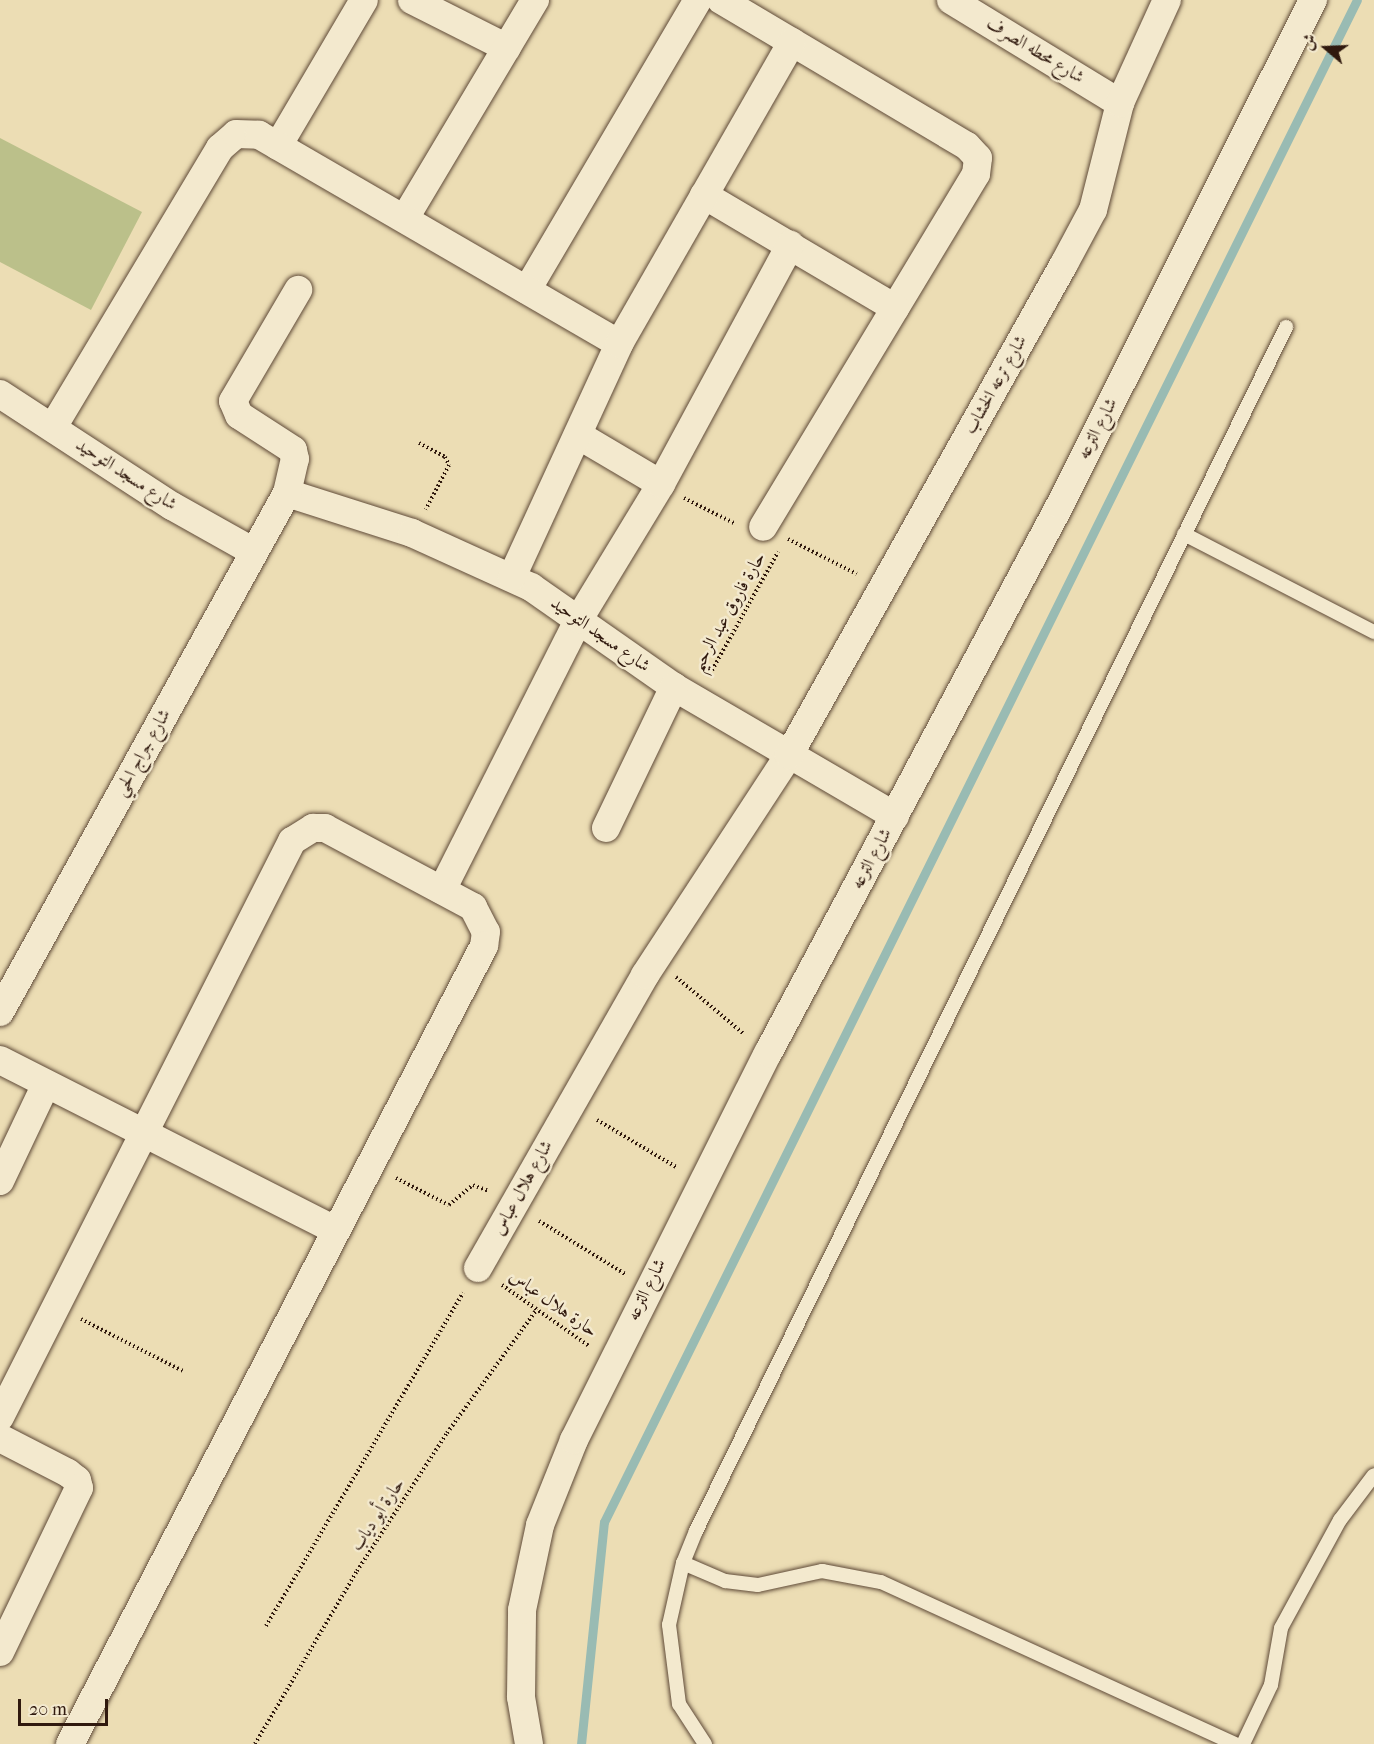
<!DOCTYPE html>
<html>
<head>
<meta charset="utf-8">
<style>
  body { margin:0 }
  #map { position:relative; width:1374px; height:1744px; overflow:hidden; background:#ecddb4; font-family:"IM FELL French Canon",Amiri,serif }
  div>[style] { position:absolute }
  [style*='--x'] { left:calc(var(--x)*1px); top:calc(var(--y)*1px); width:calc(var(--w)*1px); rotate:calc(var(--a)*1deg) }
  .green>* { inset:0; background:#bbc08a }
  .stream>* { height:9px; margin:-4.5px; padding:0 4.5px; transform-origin:4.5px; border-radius:4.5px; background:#99bbb3 }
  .path>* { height:4px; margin-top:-2px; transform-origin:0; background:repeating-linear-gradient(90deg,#30190e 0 1.5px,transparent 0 4.5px) }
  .roads { filter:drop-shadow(0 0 2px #5f4a38) drop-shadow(0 0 2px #5f4a38) }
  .lane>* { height:14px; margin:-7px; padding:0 7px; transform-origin:7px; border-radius:7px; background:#f3e9ce }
  .street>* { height:28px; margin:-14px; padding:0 14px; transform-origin:14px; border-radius:14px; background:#f3e9ce }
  span { translate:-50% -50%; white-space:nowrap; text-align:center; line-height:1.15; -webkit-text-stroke:5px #f3e9ce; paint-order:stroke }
  .street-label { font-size:18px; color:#30190e }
  .north { position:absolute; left:1296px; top:18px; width:60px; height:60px; -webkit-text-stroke:4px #f3e9ce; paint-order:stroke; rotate:289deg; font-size:16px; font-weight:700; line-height:24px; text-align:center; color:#30190e }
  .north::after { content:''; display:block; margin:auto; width:21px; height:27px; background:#30190e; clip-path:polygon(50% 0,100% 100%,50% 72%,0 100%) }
  .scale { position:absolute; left:18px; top:1699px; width:90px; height:27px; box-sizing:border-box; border:3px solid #30190e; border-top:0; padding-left:8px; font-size:18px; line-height:21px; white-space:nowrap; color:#30190e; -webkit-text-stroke:4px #f3e9ce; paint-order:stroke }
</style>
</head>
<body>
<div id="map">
  <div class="green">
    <i style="clip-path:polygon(0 138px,142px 212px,91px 310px,0 262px)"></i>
  </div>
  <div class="stream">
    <i style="--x:581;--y:1744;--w:223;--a:-84.1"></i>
    <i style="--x:604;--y:1522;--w:1698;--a:-63.68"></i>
  </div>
  <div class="path">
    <i style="--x:419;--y:443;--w:30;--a:28"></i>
    <i style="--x:445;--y:457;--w:9;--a:63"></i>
    <i style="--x:449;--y:465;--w:50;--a:117.6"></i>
    <i style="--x:684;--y:498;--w:58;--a:26.6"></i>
    <i style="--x:788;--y:539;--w:77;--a:26.9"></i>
    <i style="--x:710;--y:674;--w:140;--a:-60.9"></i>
    <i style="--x:676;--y:977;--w:89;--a:40"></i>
    <i style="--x:597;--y:1120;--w:94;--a:30.7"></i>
    <i style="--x:396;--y:1178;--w:59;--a:27"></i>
    <i style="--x:449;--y:1205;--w:31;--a:-40"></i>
    <i style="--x:473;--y:1185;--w:17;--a:21"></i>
    <i style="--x:539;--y:1221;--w:101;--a:31.6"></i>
    <i style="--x:502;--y:1285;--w:106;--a:35"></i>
    <i style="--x:81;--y:1319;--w:114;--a:27"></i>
    <i style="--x:266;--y:1626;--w:387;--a:-59.4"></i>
    <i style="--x:255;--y:1744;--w:201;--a:-59.5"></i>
    <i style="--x:357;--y:1571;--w:165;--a:-56.9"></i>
    <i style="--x:447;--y:1433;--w:153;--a:-54"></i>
  </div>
  <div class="roads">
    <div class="lane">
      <i style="--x:1184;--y:534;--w:214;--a:27.3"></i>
      <i style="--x:683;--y:1563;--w:46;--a:23.2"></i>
      <i style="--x:725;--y:1581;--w:33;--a:7"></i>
      <i style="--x:758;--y:1585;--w:66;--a:-12.3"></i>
      <i style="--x:822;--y:1571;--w:60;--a:10.6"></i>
      <i style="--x:881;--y:1582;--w:389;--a:24.6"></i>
      <i style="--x:705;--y:1744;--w:48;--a:-123"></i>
      <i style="--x:679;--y:1704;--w:80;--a:-97.2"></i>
      <i style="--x:669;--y:1625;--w:64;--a:-77.3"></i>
      <i style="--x:683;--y:1563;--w:35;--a:-68"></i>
      <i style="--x:696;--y:1531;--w:1341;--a:-63.89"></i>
      <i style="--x:1243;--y:1744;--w:65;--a:-64.6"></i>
      <i style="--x:1271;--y:1685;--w:58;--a:-80"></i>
      <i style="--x:1281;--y:1628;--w:123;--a:-61.4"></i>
      <i style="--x:1340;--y:1520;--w:56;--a:-52.9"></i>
    </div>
    <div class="street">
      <i style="--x:412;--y:0;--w:106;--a:26.8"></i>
      <i style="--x:721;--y:0;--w:286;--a:30.7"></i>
      <i style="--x:967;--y:146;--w:16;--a:47"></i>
      <i style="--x:978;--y:158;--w:16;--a:97"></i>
      <i style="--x:976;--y:174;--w:412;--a:121.1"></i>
      <i style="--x:951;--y:0;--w:198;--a:31.4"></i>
      <i style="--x:278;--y:146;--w:169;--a:-59.5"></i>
      <i style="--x:704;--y:195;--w:222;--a:30.6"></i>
      <i style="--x:405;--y:218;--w:254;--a:-59.2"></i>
      <i style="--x:527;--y:290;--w:337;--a:-59.5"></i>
      <i style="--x:0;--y:394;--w:205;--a:33.1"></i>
      <i style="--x:172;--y:506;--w:94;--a:29.3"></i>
      <i style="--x:53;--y:427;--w:325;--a:-59.1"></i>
      <i style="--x:220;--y:148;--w:21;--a:-41"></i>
      <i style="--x:236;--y:134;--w:23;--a:2"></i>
      <i style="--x:259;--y:135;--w:416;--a:30.1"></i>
      <i style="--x:578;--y:435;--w:96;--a:30.6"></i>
      <i style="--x:287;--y:493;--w:131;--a:17.7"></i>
      <i style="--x:412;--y:533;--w:131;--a:24.4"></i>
      <i style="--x:531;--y:587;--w:174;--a:35"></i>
      <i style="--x:674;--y:687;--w:256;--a:30.3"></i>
      <i style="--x:512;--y:577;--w:256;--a:-65.3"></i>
      <i style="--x:619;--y:344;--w:348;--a:-60.2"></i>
      <i style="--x:606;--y:828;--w:157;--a:-64.3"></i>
      <i style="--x:442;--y:890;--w:304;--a:-63.2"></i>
      <i style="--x:579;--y:619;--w:158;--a:-58.7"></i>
      <i style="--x:661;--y:484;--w:272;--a:-61.6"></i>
      <i style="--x:0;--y:1012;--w:593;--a:-61.06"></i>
      <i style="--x:287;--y:493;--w:35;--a:-77"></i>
      <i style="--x:295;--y:459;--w:9;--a:-103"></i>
      <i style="--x:293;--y:450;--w:64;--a:-147.1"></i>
      <i style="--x:239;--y:415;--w:15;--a:-113"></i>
      <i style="--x:233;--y:401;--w:129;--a:-59.6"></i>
      <i style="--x:0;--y:1060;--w:376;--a:26.9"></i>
      <i style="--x:0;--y:1181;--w:107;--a:-64.6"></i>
      <i style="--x:478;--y:1268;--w:337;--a:-60.3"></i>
      <i style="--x:645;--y:975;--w:263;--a:-56.8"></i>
      <i style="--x:789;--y:755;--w:563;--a:-60.75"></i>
      <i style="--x:1064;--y:264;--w:61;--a:-61.8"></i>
      <i style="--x:1093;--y:210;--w:110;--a:-75.8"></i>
      <i style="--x:1120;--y:103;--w:113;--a:-65.5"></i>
      <i style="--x:0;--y:1417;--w:646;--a:-63.12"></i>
      <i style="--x:292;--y:841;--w:25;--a:-32"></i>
      <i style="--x:313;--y:828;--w:12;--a:0"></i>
      <i style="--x:325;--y:828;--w:168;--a:28.1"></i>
      <i style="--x:473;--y:907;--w:28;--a:63"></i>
      <i style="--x:486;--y:932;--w:14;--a:98"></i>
      <i style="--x:484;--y:946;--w:899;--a:117.42"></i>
      <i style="--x:0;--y:1438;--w:76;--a:27.2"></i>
      <i style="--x:68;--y:1473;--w:11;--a:38"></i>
      <i style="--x:77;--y:1480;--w:8;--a:76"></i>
      <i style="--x:79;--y:1488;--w:182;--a:115.7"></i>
      <i style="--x:529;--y:1744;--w:48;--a:-99.7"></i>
      <i style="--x:521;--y:1697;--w:87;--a:-89.3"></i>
      <i style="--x:522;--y:1610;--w:87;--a:-78"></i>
      <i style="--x:540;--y:1525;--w:92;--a:-68.2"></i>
      <i style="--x:574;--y:1440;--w:433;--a:-63.4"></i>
      <i style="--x:768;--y:1053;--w:621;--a:-61.95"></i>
      <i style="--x:1060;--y:505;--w:565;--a:-63.39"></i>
    </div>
  </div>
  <div class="street-label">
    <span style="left:1035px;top:51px;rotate:31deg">شارع محطه الصرف</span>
    <span style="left:996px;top:385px;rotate:-61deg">شارع ترعه الخشاب</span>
    <span style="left:1098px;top:429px;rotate:-63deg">شارع الترعه</span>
    <span style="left:126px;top:475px;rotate:33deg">شارع مسجد التوحيد</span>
    <span style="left:729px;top:612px;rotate:-61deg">حارة فاروق عبد الرحيم</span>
    <span style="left:600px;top:635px;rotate:35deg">شارع مسجد التوحيد</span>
    <span style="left:143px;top:753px;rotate:-61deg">شارع جراج الحي</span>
    <span style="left:872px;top:859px;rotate:-62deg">شارع الترعه</span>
    <span style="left:523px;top:1188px;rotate:-61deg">شارع هلال عباس</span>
    <span style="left:647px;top:1290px;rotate:-64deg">شارع الترعه</span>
    <span style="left:553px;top:1304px;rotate:35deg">حارة هلال عباس</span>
    <span style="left:378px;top:1515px;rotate:-57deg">حارة أبو دياب</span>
  </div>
  <div class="north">ش</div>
  <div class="scale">20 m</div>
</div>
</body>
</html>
